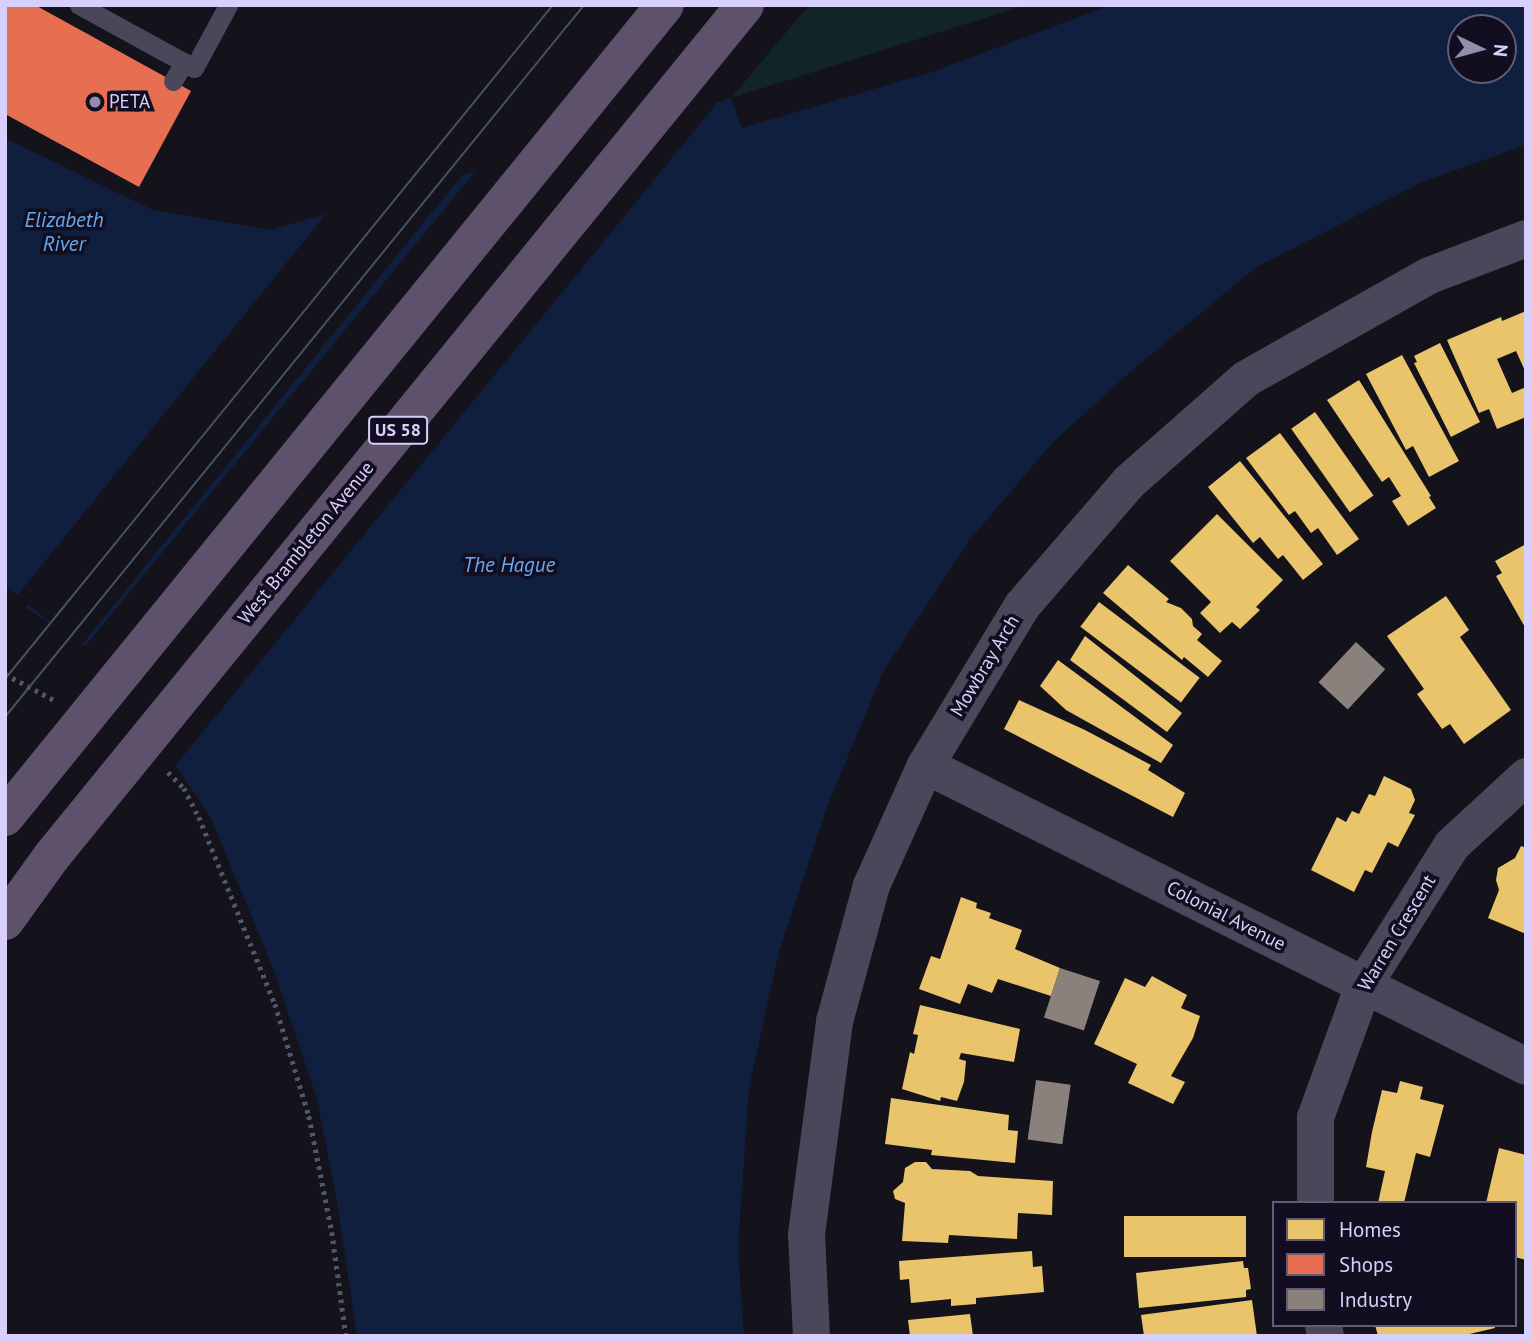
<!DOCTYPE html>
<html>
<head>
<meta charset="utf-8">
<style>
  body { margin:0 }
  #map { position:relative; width:1531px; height:1341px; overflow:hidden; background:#14121b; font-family:"PT Sans",sans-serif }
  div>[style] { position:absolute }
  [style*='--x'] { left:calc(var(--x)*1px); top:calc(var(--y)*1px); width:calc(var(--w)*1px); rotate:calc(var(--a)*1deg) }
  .green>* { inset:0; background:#112426 }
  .water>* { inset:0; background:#101f3d }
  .pier>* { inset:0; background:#14121b; transform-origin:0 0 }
  .homes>* { inset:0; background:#e9c46a; transform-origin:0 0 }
  .shops>* { inset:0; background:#e76f51 }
  .industry>* { inset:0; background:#8a817c; transform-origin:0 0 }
  .path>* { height:4.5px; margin-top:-2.25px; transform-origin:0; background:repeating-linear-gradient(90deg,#4d5966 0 3.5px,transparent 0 8.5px) }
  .lane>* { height:19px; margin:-9.5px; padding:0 9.5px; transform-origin:9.5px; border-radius:9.5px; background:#4a475b }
  .street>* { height:37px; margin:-18.5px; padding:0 18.5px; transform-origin:18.5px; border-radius:18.5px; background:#4a475b }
  .primary>* { height:38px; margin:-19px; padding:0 19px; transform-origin:19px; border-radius:19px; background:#5d516c }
  .tram>* { height:2px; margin:-1px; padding:0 1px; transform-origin:1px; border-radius:1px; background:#435363 }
  .primary-bridge>* { height:38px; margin:-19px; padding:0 19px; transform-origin:19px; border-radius:19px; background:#5d516c }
  .dots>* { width:19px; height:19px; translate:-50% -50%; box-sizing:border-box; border:4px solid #120e1f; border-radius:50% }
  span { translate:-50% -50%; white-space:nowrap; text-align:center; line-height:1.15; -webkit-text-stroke:7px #120e1f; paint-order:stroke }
  .shield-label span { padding:2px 5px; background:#120e1f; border:2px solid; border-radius:5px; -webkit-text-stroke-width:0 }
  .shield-label { font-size:18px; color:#d7cffc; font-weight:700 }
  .poi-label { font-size:19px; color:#d7cffc }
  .left { translate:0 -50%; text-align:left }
  .street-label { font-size:19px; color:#d7cffc }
  .water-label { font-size:21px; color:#65a8f4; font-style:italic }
  .frame { position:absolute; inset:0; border:7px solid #d7cffc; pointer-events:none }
  .legend { position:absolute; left:1272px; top:1201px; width:245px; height:126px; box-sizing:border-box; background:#120e1f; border:2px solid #615b77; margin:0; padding:9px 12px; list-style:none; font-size:21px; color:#d7cffc }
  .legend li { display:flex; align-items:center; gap:14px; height:35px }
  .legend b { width:35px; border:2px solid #615b77 }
  .north { position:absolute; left:1447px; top:14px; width:70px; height:70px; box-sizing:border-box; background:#120e1f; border:2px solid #615b77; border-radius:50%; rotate:95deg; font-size:19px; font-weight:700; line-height:28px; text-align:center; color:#d7cffc }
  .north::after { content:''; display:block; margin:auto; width:24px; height:32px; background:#938dad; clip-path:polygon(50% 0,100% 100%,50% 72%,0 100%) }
</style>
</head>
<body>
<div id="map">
  <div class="green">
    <i style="clip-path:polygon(809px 5px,1026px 5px,731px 98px)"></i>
  </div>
  <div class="water">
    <i style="clip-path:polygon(evenodd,1111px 5px,1526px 5px,1526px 145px,1422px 182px,1255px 268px,1136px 367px,1053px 442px,968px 542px,883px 672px,827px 807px,779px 952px,749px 1088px,738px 1249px,744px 1336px,357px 1336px,337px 1202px,317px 1099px,274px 971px,211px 818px,103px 657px,26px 608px,29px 603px,5px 586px,5px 138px,153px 210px,270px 230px,731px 98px,742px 128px,932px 72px,1111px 5px,1461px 28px,1503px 28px,1503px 70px,1461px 70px,1461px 28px)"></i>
  </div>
  <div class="pier">
    <i style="clip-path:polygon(721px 98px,174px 767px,100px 660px,83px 649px,479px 167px)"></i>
    <i style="left:466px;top:170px;width:613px;height:81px;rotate:129deg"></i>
  </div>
  <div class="homes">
    <i style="clip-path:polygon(1526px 311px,1526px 373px,1516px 351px,1497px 359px,1512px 393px,1526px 387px,1526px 417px,1497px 429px,1489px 409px,1479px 413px,1447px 340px,1501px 317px,1502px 321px)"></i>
    <i style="clip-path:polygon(1440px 343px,1480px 422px,1451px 437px,1414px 363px,1417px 362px,1414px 356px)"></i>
    <i style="clip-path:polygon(1402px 355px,1459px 461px,1429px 477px,1413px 446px,1406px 450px,1366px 374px)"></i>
    <i style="clip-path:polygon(1359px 380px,1431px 496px,1429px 497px,1436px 508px,1408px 526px,1392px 501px,1401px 496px,1389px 477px,1382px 482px,1327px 400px)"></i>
    <i style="left:1315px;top:412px;width:102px;height:29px;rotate:55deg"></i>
    <i style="clip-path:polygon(1280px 433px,1359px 539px,1337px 555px,1318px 528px,1311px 533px,1295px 511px,1289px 515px,1246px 458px)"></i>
    <i style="clip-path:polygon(1240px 461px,1323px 564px,1303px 580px,1283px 555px,1278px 559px,1260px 537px,1253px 543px,1208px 487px)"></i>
    <i style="clip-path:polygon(1217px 514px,1283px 580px,1256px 607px,1260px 610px,1240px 629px,1232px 622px,1220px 633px,1200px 613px,1211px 602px,1170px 561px)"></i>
    <i style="clip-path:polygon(1526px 544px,1526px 629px,1496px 576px,1502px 573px,1495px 561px)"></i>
    <i style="clip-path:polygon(1128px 565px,1169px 599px,1166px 602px,1181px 608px,1192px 619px,1193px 626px,1202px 634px,1197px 640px,1222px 661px,1208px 677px,1184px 657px,1182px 660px,1103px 593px)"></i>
    <i style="clip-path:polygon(1446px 596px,1469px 630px,1460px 637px,1511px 710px,1464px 744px,1450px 724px,1442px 729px,1417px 694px,1424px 689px,1387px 636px)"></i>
    <i style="left:1099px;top:602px;width:126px;height:31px;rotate:37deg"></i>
    <i style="clip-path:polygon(1085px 636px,1182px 713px,1167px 732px,1070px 660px)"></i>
    <i style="clip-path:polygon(1058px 660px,1173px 745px,1161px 763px,1066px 710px,1040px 686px)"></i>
    <i style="clip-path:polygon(1019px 700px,1085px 730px,1151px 765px,1148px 770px,1185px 793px,1173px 817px,1004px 729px)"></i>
    <i style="clip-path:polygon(1384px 776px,1411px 789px,1415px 800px,1409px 813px,1415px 815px,1398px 847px,1388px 842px,1372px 873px,1365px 870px,1354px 892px,1311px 870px,1337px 817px,1346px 822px,1352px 811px,1359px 814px,1369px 794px,1375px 796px)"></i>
    <i style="clip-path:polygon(1521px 846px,1526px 848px,1526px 934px,1488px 918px,1499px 890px,1496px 880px,1498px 868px,1515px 858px)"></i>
    <i style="clip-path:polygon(961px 897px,977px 903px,976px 908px,991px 913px,989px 918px,1022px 930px,1015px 949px,1060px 968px,1051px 996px,998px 979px,992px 993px,968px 984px,960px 1004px,919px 989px,931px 956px,940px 959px)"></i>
    <i style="clip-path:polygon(1152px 976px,1187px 995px,1181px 1008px,1200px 1016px,1193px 1038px,1171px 1076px,1185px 1082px,1173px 1104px,1128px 1083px,1137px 1064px,1094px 1044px,1125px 978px,1145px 987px)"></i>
    <i style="clip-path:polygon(920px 1005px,1020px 1029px,1014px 1062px,961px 1053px,959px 1059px,966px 1061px,964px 1082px,957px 1101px,941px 1097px,940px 1101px,902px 1089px,910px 1052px,914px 1054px,918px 1035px,913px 1034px)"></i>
    <i style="clip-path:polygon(1400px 1081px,1423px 1087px,1420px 1099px,1444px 1105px,1430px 1157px,1416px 1153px,1404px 1203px,1378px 1203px,1385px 1171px,1366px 1167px,1372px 1132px,1382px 1090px,1397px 1093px)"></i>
    <i style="clip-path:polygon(891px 1098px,1009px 1115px,1008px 1130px,1018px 1131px,1015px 1163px,931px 1155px,932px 1150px,885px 1144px)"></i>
    <i style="clip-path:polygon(1499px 1148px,1526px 1155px,1526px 1260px,1515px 1257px,1515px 1203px,1486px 1203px)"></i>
    <i style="clip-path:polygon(915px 1162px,926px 1162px,932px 1169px,970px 1171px,978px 1176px,1053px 1181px,1052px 1215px,1018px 1213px,1017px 1239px,949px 1235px,948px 1243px,902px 1241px,905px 1203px,895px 1199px,893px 1191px,903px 1182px,905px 1168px)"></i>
    <i style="left:1246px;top:1216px;width:41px;height:122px;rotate:90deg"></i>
    <i style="clip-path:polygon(1032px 1251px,1033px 1267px,1042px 1266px,1044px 1292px,976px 1298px,976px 1304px,951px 1306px,951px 1299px,911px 1303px,909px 1279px,900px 1280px,899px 1261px)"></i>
    <i style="clip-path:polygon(1243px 1261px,1244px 1268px,1248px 1268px,1251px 1289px,1246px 1290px,1246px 1297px,1139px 1308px,1136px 1273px)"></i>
    <i style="clip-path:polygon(1252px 1300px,1257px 1336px,1144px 1336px,1141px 1315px)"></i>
    <i style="clip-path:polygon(970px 1314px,973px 1336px,910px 1336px,908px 1320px)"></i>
    <i style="clip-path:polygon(1375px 1325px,1494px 1325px,1495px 1328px,1461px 1336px,1378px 1336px)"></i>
  </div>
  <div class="shops">
    <i style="clip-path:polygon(5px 5px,35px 5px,191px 91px,139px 187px,5px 114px)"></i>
  </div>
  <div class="industry">
    <i style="left:1356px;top:642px;width:40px;height:55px;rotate:43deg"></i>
    <i style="left:1060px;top:968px;width:42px;height:52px;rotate:18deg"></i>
    <i style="left:1036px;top:1080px;width:35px;height:60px;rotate:8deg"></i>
  </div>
  <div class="path">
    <i style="--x:5;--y:674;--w:55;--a:28"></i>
    <i style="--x:168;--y:772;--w:23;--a:45"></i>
    <i style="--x:184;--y:788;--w:33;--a:63"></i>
    <i style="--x:199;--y:817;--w:202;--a:67.9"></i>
    <i style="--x:275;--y:1004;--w:117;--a:73.1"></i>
    <i style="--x:309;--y:1116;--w:118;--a:78.8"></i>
    <i style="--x:332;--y:1232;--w:105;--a:82.3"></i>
  </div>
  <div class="lane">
    <i style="--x:79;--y:5;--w:131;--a:28.7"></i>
    <i style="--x:194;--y:68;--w:72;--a:-61.6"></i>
    <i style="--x:173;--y:81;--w:22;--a:-60"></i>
  </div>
  <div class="street">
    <i style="--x:925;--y:765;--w:672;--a:26.6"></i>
    <i style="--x:1315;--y:1203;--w:86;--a:-90"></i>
    <i style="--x:1315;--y:1117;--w:140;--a:-70"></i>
    <i style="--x:1363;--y:985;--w:165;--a:-57.8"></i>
    <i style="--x:1451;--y:845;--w:102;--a:-42.6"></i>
    <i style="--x:1323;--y:1325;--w:11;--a:80"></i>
    <i style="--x:811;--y:1336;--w:102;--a:-92.8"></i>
    <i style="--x:806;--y:1234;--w:215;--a:-82.5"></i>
    <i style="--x:834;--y:1021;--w:141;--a:-74.8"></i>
    <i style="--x:871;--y:885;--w:132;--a:-65.8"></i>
    <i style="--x:925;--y:765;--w:187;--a:-58.8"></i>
    <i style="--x:1022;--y:605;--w:162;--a:-49.2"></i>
    <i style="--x:1128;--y:482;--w:157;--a:-41.4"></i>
    <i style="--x:1246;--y:378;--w:210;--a:-29.4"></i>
    <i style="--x:1429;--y:275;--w:104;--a:-20.9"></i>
  </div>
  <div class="primary">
    <i style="--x:5;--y:921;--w:80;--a:-54.1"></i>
  </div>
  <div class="tram">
    <i style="--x:5;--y:679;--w:869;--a:-50.89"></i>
    <i style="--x:5;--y:717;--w:918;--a:-50.88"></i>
  </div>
  <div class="primary-bridge">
    <i style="--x:5;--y:817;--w:1046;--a:-50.9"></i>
    <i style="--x:52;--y:856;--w:1097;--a:-50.84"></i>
  </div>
  <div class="dots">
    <i style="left:95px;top:102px;background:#938dad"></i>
  </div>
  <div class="shield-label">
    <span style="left:398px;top:430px">US 58</span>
  </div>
  <div class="poi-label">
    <span class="left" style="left:109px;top:102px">PETA</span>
  </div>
  <div class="street-label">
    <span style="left:306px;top:543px;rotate:-51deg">West Brambleton Avenue</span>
    <span style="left:985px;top:666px;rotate:-59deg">Mowbray Arch</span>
    <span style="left:1226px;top:916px;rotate:27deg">Colonial Avenue</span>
    <span style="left:1397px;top:933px;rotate:-59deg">Warren Crescent</span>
  </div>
  <div class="water-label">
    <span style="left:64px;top:232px">Elizabeth<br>River</span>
    <span style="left:509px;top:565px">The Hague</span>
  </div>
  <div class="frame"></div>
  <ul class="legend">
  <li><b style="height:19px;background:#e9c46a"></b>Homes</li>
  <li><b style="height:19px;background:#e76f51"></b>Shops</li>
  <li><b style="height:19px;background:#8a817c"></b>Industry</li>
  </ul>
  <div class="north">N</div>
</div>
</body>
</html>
